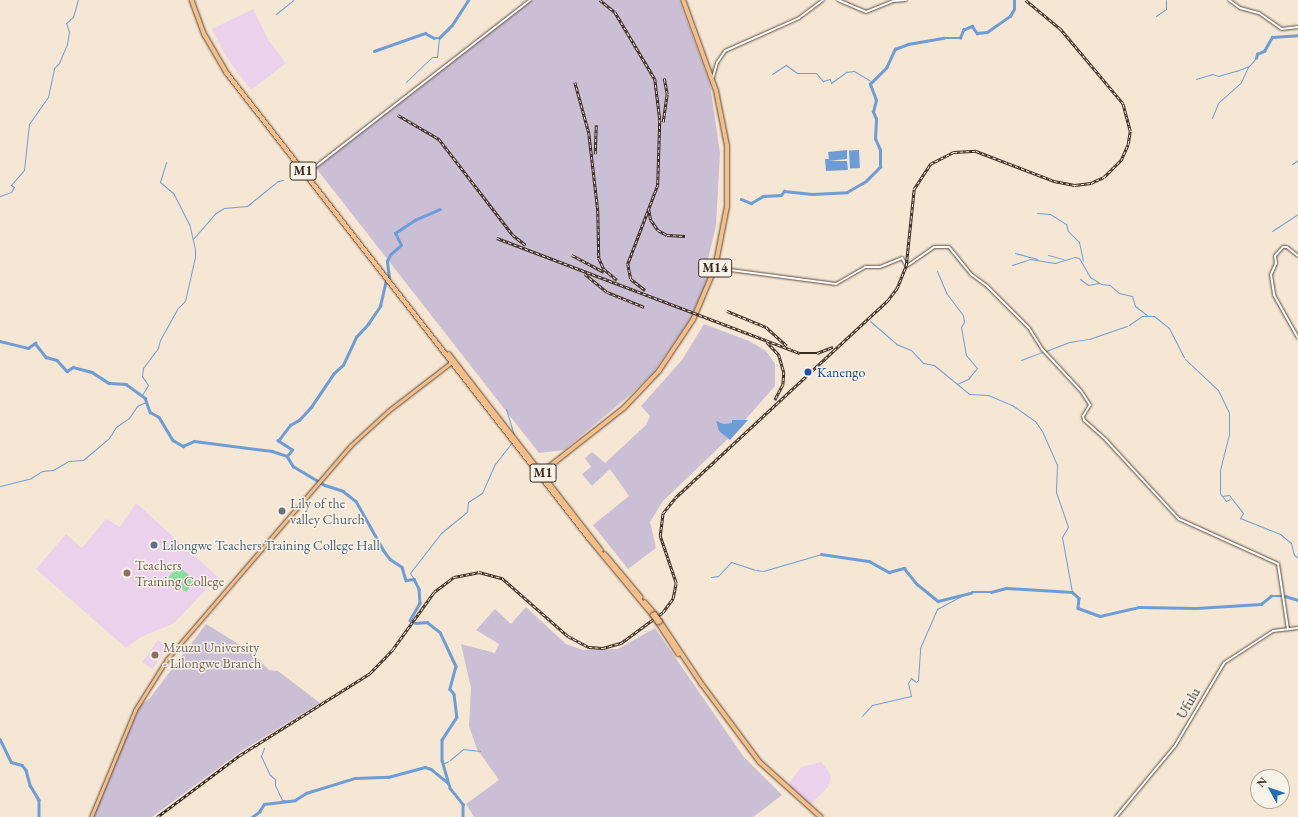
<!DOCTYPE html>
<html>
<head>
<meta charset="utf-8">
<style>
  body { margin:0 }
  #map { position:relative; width:1298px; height:817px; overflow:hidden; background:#f6e7d4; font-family:"EB Garamond",serif }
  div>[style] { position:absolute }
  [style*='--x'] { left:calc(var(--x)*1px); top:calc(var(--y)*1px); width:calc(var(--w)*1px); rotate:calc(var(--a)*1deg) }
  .built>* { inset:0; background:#ebd1eb; transform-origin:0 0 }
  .industrial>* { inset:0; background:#cbbfd5 }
  .green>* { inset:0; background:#89dda0; transform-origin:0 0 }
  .water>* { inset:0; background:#6d9dd7; transform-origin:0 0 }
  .stream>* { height:1px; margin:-0.5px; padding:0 0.5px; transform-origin:0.5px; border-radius:0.5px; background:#6d9dd7 }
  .river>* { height:2.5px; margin:-1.25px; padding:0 1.25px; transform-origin:1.25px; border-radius:1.25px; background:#6d9dd7 }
  .roads { filter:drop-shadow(0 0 1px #574639) drop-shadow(0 0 1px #574639) }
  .minor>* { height:2px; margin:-1px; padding:0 1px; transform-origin:1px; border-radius:1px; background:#fff }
  .major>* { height:3px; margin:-1.5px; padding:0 1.5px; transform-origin:1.5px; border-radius:1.5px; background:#f6be87 }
  .highway>* { height:3.5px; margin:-1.75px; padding:0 1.75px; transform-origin:1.75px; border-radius:1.75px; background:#f6be87 }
  .rail>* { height:2.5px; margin-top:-1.25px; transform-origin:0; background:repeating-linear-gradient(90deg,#f7f3e8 0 3px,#3b2a1e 0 6px); box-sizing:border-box; border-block:1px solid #3b2a1e }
  .bridges { filter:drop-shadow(0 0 1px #574639) drop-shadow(0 0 1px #574639) }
  .highway-bridge>* { height:3.5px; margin:-1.75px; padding:0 1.75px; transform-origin:1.75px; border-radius:1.75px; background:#f6be87 }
  .dots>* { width:11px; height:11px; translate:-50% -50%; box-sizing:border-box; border:2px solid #f7f3e8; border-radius:50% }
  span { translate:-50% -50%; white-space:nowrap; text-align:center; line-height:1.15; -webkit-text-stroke:3px #f7f3e8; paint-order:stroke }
  .shield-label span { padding:1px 3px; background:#f7f3e8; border:1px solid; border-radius:3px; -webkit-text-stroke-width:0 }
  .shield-label { font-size:13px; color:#3b2a1e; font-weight:700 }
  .transit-label { font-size:14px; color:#164399 }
  .left { translate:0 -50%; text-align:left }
  .worship-label { font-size:14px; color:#5b616d }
  .service-label { font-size:14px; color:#4e5e75 }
  .education-label { font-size:14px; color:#785e54 }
  .street-label { font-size:14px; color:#3b2a1e }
  .north { position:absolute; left:1250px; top:769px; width:40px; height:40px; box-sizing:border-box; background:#f7f3e8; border:1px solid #aca397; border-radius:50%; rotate:310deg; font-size:11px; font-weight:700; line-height:16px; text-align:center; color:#3b2a1e }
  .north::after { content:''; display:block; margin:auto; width:14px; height:18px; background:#1f6fb2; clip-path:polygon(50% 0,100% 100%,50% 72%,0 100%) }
</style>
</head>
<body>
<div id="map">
  <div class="built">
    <i style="clip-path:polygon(253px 9px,269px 41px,286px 63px,251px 90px,226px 57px,212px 29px)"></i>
    <i style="clip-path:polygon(136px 503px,218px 577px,174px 623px,139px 638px,126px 648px,36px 569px,66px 534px,82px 548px,106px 519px,120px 527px)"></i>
    <i style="left:158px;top:640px;width:12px;height:27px;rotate:35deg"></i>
    <i style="clip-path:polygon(821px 762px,831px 775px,829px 786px,809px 806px,787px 787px,801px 767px)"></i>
  </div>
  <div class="industrial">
    <i style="clip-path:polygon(532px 0,679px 0,710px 84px,720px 153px,716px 226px,706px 267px,707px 281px,689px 321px,653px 373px,630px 395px,564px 450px,539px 453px,316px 168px)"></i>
    <i style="clip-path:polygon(704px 324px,749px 341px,766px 351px,775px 364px,775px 386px,731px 436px,663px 501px,650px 522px,656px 548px,628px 569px,593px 525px,629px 496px,610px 469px,592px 486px,582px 474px,591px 467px,585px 458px,592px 452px,605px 463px,646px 425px,650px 416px,641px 406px,682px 360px)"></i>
    <i style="clip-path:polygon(526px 607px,566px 644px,583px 650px,618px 649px,655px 628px,743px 756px,782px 795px,753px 817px,474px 817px,466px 804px,499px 780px,477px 749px,469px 726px,471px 688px,461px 644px,495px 653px,499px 644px,476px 630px,495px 609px,511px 624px)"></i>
    <i style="clip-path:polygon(206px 624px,250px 651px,269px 670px,278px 671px,320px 703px,243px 750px,152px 817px,93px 817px,139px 706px,150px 698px)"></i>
  </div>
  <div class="green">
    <i style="left:178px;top:566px;width:23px;height:15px;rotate:40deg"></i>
  </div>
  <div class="water">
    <i style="clip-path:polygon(847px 150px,847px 159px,829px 161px,847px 161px,848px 170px,826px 171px,825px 159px,829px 159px,828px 152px)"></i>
    <i style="left:859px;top:150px;width:18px;height:10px;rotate:87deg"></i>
    <i style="clip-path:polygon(732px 420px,748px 420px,730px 440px,719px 431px,716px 421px,724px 424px,732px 423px)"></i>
  </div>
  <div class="stream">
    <i style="--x:276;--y:14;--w:22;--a:-39"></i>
    <i style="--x:1156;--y:16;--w:12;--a:-35"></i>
    <i style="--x:1166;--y:9;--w:9;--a:-90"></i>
    <i style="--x:772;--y:74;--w:17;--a:-33"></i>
    <i style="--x:786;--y:65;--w:14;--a:36"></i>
    <i style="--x:797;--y:73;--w:19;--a:0"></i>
    <i style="--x:816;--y:73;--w:11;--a:49"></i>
    <i style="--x:823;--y:81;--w:7;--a:-16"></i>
    <i style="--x:830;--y:79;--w:4;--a:76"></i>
    <i style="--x:831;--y:83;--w:19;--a:-36"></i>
    <i style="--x:846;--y:72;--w:8;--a:-7"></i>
    <i style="--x:854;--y:71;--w:21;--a:31"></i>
    <i style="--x:1196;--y:79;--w:17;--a:-17"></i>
    <i style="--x:1212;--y:74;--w:6;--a:18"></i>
    <i style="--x:1218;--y:76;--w:19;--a:-16"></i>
    <i style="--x:1236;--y:71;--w:14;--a:-21"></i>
    <i style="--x:1249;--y:66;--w:11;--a:-49"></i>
    <i style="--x:406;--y:82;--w:36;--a:-44"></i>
    <i style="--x:432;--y:57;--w:5;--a:0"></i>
    <i style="--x:437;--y:57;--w:19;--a:-84"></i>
    <i style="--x:1212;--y:118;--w:16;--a:-68"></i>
    <i style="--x:1218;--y:103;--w:31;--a:-42"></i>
    <i style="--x:1241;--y:82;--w:17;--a:-65"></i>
    <i style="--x:1292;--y:164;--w:7;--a:-34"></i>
    <i style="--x:0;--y:196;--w:12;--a:-20"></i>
    <i style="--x:11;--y:192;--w:6;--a:-59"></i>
    <i style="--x:14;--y:187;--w:4;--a:-146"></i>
    <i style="--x:11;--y:185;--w:20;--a:-49"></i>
    <i style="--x:24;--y:170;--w:46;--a:-83.8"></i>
    <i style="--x:29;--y:124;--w:33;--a:-55"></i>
    <i style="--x:48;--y:97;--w:30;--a:-78"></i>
    <i style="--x:54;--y:68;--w:7;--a:-45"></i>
    <i style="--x:59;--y:63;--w:21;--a:-67"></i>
    <i style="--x:67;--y:44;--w:12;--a:-81"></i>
    <i style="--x:69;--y:32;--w:9;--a:-108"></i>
    <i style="--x:66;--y:23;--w:9;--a:-41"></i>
    <i style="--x:73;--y:17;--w:18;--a:-74"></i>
    <i style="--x:1037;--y:213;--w:13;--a:4"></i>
    <i style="--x:1050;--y:214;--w:19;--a:32"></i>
    <i style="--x:1066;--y:224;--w:7;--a:74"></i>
    <i style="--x:1068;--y:231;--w:16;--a:45"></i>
    <i style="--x:1079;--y:242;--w:19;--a:78"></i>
    <i style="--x:1272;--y:231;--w:31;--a:-33"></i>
    <i style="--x:193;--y:239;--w:35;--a:-49"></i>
    <i style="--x:216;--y:213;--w:9;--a:-32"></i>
    <i style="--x:224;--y:208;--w:23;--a:-5"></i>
    <i style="--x:247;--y:206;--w:40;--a:-39"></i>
    <i style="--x:278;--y:181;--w:5;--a:-11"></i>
    <i style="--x:1015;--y:253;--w:23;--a:15"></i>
    <i style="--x:1048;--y:255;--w:16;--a:15"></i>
    <i style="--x:1012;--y:265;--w:19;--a:-18"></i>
    <i style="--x:1030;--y:259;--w:25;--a:9"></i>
    <i style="--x:1055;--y:263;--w:21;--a:-17"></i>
    <i style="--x:1075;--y:257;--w:4;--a:14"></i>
    <i style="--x:1079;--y:258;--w:22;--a:60"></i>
    <i style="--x:1090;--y:277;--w:13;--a:32"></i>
    <i style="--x:1101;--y:284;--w:9;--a:6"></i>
    <i style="--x:1110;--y:285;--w:12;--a:42"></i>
    <i style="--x:1119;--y:293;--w:13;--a:13"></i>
    <i style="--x:1132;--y:296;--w:10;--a:73"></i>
    <i style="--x:1135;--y:306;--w:15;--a:37"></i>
    <i style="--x:937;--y:271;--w:25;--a:67"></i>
    <i style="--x:947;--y:294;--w:26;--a:53"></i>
    <i style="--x:963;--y:315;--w:7;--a:82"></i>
    <i style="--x:964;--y:322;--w:6;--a:121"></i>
    <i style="--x:961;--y:327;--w:28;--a:80"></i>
    <i style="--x:966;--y:355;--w:17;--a:50"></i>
    <i style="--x:977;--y:368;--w:14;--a:129"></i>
    <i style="--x:968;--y:379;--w:12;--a:156"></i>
    <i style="--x:1080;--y:279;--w:10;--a:37"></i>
    <i style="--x:1088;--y:285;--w:11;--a:-10"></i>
    <i style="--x:870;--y:321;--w:35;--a:41"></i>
    <i style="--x:896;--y:344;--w:16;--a:22"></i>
    <i style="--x:911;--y:350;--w:18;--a:47"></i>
    <i style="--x:923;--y:363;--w:11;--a:10"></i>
    <i style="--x:934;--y:365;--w:45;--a:39.6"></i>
    <i style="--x:969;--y:394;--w:19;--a:3"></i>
    <i style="--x:988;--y:395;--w:26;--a:23"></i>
    <i style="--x:1012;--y:405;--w:28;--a:35"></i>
    <i style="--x:1035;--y:421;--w:12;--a:55"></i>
    <i style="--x:1042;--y:431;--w:36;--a:66"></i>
    <i style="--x:1057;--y:464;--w:28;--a:92"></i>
    <i style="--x:1056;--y:492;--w:37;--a:71"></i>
    <i style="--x:1068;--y:527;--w:12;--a:121"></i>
    <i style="--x:1062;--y:537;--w:56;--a:79.7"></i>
    <i style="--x:1129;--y:325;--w:16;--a:-35"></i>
    <i style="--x:1142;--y:316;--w:12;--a:0"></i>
    <i style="--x:1154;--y:316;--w:19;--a:39"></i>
    <i style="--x:1169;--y:328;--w:33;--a:63"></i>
    <i style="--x:1046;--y:351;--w:25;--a:-21"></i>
    <i style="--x:1069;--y:342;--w:20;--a:-9"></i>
    <i style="--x:1089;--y:339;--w:40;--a:-18.9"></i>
    <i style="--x:1185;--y:359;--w:45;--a:43.2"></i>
    <i style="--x:1218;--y:390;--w:25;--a:64"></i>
    <i style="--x:1229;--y:413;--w:21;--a:90"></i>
    <i style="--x:1229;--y:434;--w:38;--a:104"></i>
    <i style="--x:1220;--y:471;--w:22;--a:90"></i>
    <i style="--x:1220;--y:493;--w:4;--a:56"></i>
    <i style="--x:1222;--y:496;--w:7;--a:-8"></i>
    <i style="--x:1229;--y:495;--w:23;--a:52"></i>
    <i style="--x:1243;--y:513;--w:6;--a:121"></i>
    <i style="--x:1240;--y:518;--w:43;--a:21.8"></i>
    <i style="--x:1280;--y:534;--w:14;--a:39"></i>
    <i style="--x:1291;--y:543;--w:12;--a:76"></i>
    <i style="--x:1294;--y:555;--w:5;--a:37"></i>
    <i style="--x:1021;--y:360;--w:22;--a:-21"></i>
    <i style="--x:142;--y:395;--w:12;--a:-59"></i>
    <i style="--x:148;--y:385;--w:11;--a:-124"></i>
    <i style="--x:142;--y:376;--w:8;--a:-83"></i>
    <i style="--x:143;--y:368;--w:25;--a:-53"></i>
    <i style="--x:158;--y:348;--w:8;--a:-76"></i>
    <i style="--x:160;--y:340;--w:35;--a:-61"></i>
    <i style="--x:177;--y:309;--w:11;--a:-45"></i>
    <i style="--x:185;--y:301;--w:45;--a:-77.2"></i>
    <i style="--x:195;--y:257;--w:8;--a:-90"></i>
    <i style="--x:195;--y:249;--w:26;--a:-103"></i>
    <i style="--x:189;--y:224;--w:35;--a:-117"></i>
    <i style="--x:173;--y:193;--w:17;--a:-140"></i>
    <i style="--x:160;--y:182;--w:21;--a:-73"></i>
    <i style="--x:506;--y:409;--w:27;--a:73"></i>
    <i style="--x:68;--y:461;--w:15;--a:-4"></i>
    <i style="--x:83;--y:460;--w:34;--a:-40"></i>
    <i style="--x:109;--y:438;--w:13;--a:-58"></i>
    <i style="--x:116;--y:427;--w:16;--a:-35"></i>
    <i style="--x:129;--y:418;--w:14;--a:-56"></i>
    <i style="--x:137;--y:406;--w:10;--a:-24"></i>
    <i style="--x:0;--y:486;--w:32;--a:-14"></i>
    <i style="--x:31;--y:478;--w:13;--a:-32"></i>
    <i style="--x:42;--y:471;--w:11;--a:-5"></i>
    <i style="--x:53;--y:470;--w:16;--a:-30"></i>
    <i style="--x:1223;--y:497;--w:5;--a:53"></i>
    <i style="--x:1226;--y:501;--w:4;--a:-27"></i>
    <i style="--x:756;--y:570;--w:6;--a:9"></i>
    <i style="--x:763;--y:571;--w:60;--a:-16.3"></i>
    <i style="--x:711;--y:577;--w:7;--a:-8"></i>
    <i style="--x:718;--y:576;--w:19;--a:-47"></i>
    <i style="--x:731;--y:562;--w:25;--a:18"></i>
    <i style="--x:414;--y:579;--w:7;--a:-124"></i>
    <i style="--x:410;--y:573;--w:51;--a:-52.2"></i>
    <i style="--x:441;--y:533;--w:33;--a:-39"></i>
    <i style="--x:467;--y:512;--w:10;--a:-84"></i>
    <i style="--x:468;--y:502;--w:17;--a:-33"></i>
    <i style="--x:482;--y:493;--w:32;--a:-66"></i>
    <i style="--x:495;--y:464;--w:28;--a:-52"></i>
    <i style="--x:862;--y:716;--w:15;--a:-48"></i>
    <i style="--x:872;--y:705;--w:40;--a:-13"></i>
    <i style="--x:911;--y:696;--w:13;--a:-103"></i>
    <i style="--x:908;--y:683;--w:6;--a:-59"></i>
    <i style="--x:911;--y:678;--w:6;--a:39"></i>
    <i style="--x:916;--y:682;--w:3;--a:-45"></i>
    <i style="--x:918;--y:680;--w:32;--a:-86"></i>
    <i style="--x:920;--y:648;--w:43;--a:-66.4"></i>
    <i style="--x:937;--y:609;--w:30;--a:-28"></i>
    <i style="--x:264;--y:748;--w:9;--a:111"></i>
    <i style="--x:261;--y:756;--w:21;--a:65"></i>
    <i style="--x:450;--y:760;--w:17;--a:-40"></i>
    <i style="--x:463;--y:749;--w:17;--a:7"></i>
    <i style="--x:444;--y:763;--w:5;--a:-22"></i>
    <i style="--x:270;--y:775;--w:6;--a:39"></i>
    <i style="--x:275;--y:779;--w:6;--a:90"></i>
    <i style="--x:275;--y:785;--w:17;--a:65"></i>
    <i style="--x:282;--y:800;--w:7;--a:8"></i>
  </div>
  <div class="river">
    <i style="--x:374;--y:51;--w:54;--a:-19.4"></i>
    <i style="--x:425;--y:33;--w:10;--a:29"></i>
    <i style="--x:434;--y:38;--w:5;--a:0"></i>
    <i style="--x:439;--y:38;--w:18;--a:-45"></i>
    <i style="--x:452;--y:25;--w:30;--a:-57"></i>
    <i style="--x:1256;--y:58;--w:4;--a:-76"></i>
    <i style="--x:1257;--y:54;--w:8;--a:-23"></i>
    <i style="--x:1264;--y:51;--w:16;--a:-60"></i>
    <i style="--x:1272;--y:37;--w:26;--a:-4"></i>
    <i style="--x:741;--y:199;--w:11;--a:22"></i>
    <i style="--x:751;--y:203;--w:14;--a:-30"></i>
    <i style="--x:763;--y:196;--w:18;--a:-3"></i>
    <i style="--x:781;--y:195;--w:5;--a:-53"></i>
    <i style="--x:784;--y:191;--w:28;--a:6"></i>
    <i style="--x:812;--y:194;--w:35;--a:-3"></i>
    <i style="--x:847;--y:192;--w:22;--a:-30"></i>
    <i style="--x:866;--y:181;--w:20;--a:-45"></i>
    <i style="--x:880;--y:167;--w:17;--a:-90"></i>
    <i style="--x:880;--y:150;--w:12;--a:-114"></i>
    <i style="--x:875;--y:139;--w:20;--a:-87"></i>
    <i style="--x:876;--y:119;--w:8;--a:-113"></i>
    <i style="--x:873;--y:112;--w:12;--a:-76"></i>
    <i style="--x:876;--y:100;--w:17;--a:-111"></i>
    <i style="--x:870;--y:84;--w:23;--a:-45"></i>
    <i style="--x:886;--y:68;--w:21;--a:-65"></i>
    <i style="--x:895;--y:49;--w:14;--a:-21"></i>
    <i style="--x:908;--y:44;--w:36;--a:-10"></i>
    <i style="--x:943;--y:38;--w:17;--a:0"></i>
    <i style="--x:960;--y:38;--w:9;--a:-69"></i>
    <i style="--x:963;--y:30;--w:10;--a:-24"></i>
    <i style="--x:972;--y:26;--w:9;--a:54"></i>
    <i style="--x:977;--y:33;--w:10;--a:-6"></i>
    <i style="--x:987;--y:32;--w:28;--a:-35"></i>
    <i style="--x:1010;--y:16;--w:8;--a:-60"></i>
    <i style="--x:1014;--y:9;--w:9;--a:-90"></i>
    <i style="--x:401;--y:245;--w:13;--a:-117"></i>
    <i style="--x:395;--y:233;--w:24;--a:-33"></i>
    <i style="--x:415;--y:220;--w:27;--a:-24"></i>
    <i style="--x:391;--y:254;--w:12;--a:-42"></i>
    <i style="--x:389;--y:278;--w:17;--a:-97"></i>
    <i style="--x:387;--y:261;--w:7;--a:-63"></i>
    <i style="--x:0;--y:341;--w:29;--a:14"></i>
    <i style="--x:28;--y:348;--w:9;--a:-36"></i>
    <i style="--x:35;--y:343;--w:18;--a:52"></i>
    <i style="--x:46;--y:357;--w:11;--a:15"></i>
    <i style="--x:57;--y:360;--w:15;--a:48"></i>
    <i style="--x:67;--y:371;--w:7;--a:-34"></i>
    <i style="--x:73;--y:367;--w:20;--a:15"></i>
    <i style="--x:92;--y:372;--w:20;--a:33"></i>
    <i style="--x:109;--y:383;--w:17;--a:3"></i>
    <i style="--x:126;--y:384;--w:24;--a:36"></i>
    <i style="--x:145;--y:398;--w:15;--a:70"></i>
    <i style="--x:150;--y:412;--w:10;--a:29"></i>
    <i style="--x:159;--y:417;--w:27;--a:59"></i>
    <i style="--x:173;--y:440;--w:12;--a:31"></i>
    <i style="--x:183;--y:446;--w:12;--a:-24"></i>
    <i style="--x:194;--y:441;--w:79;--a:7.3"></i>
    <i style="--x:272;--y:451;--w:16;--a:18"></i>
    <i style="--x:287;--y:456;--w:12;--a:59"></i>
    <i style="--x:293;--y:466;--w:37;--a:31"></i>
    <i style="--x:325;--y:485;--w:19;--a:18"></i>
    <i style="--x:343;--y:491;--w:16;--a:38"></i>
    <i style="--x:356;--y:501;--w:57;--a:60.8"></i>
    <i style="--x:384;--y:551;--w:10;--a:53"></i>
    <i style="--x:390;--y:559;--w:14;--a:34"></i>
    <i style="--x:402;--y:567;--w:14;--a:73"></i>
    <i style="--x:406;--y:580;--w:8;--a:-7"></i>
    <i style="--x:414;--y:579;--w:11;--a:63"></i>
    <i style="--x:419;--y:589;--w:14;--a:86"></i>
    <i style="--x:420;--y:603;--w:20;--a:120"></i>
    <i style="--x:287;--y:456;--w:8;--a:-50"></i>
    <i style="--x:292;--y:450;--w:17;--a:-147"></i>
    <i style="--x:278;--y:441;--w:20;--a:-53"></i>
    <i style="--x:290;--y:425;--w:10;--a:-29"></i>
    <i style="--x:299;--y:420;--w:18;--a:-47"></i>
    <i style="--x:311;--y:407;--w:40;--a:-56"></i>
    <i style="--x:333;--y:374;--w:13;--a:-42"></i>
    <i style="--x:343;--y:365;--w:31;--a:-65"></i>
    <i style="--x:356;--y:337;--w:18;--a:-47"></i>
    <i style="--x:368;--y:324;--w:22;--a:-56"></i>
    <i style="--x:380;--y:306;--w:27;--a:-77"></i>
    <i style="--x:821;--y:554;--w:49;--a:8.3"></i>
    <i style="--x:869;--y:561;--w:23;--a:29"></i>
    <i style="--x:889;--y:572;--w:16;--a:-15"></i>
    <i style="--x:904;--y:568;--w:21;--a:51"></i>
    <i style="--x:917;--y:584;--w:27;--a:39"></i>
    <i style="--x:938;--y:601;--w:34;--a:-14"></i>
    <i style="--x:972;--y:592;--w:19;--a:0"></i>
    <i style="--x:991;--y:592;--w:16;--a:-15"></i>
    <i style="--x:1006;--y:588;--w:66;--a:3.5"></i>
    <i style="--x:1072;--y:592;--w:9;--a:41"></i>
    <i style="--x:1079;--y:598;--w:10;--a:96"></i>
    <i style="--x:1078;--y:608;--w:23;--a:20"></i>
    <i style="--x:1100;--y:616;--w:39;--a:-13"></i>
    <i style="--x:1138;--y:607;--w:58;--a:1"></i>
    <i style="--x:1196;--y:608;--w:65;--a:-3.5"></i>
    <i style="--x:1261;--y:604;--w:13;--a:-39"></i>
    <i style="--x:1271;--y:596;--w:11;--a:0"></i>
    <i style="--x:1285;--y:596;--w:14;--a:17"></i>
    <i style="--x:415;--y:623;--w:12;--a:-5"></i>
    <i style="--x:427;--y:622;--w:16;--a:38"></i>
    <i style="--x:440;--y:632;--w:38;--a:65"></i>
    <i style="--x:456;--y:666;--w:24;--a:105"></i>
    <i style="--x:450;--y:689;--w:6;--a:51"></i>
    <i style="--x:454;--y:694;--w:23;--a:83"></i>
    <i style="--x:457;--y:717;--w:27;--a:123"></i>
    <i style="--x:442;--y:740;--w:20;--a:90"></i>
    <i style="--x:442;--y:760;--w:29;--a:74"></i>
    <i style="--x:450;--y:788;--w:21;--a:51"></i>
    <i style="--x:463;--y:804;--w:13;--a:90"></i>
    <i style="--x:0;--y:739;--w:25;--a:64"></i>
    <i style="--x:11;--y:762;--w:11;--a:15"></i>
    <i style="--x:22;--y:765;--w:6;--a:51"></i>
    <i style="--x:26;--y:770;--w:16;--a:75"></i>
    <i style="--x:30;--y:785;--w:17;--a:59"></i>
    <i style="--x:39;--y:800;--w:17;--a:90"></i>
    <i style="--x:252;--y:817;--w:9;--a:-36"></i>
    <i style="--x:259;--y:812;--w:9;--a:-58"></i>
    <i style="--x:264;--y:804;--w:31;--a:-7"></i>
    <i style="--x:295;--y:800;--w:13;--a:-32"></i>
    <i style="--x:306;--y:793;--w:51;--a:-17"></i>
    <i style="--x:355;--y:778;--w:33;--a:-2"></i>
    <i style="--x:388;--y:777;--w:38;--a:-15"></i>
    <i style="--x:425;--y:767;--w:6;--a:18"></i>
    <i style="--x:431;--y:769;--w:22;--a:39"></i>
  </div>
  <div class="roads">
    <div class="minor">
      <i style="--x:838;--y:0;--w:30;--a:23"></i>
      <i style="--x:866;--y:12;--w:29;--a:-22"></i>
      <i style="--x:893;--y:1;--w:13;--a:-4"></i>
      <i style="--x:1229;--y:0;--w:14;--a:36"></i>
      <i style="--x:1240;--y:8;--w:20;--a:15"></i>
      <i style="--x:1259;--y:13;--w:28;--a:35"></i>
      <i style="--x:1282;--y:29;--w:16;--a:-7"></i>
      <i style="--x:713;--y:77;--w:15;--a:-74"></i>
      <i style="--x:717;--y:63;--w:14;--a:-56"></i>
      <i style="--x:725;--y:51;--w:81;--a:-24"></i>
      <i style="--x:799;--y:18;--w:30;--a:-37"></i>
      <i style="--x:306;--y:174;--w:284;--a:-37.8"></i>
      <i style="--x:1298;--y:256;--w:14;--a:-141"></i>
      <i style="--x:1287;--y:247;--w:4;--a:180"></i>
      <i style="--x:1283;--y:247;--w:12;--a:132"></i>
      <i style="--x:1275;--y:256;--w:7;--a:82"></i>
      <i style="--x:1276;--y:263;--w:13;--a:113"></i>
      <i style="--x:1271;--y:275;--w:20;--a:81"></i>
      <i style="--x:1274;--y:295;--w:49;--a:60.8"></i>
      <i style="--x:715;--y:268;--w:122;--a:7.5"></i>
      <i style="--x:836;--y:284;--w:34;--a:-30"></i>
      <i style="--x:865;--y:267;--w:15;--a:0"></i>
      <i style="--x:880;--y:267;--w:24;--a:-22"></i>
      <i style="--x:902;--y:258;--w:9;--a:58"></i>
      <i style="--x:907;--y:266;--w:33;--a:-35"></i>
      <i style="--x:934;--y:247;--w:15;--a:0"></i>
      <i style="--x:949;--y:247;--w:36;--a:51"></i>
      <i style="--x:972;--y:275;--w:19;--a:36"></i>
      <i style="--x:987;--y:286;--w:59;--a:45"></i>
      <i style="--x:1029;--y:328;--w:25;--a:58"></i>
      <i style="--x:1042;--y:349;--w:57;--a:47.1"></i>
      <i style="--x:1081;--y:391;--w:17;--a:57"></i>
      <i style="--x:1090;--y:405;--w:13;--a:122"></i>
      <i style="--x:1083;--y:416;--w:4;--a:76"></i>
      <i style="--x:1084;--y:420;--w:30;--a:42"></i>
      <i style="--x:1106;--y:440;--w:108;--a:47.3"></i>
      <i style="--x:1179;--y:519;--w:109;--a:24.4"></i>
      <i style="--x:1278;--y:564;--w:66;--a:81.3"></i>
      <i style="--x:1116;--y:817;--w:92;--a:-50.3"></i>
      <i style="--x:1175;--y:746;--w:96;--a:-59.4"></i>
      <i style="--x:1224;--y:663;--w:59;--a:-33.1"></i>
      <i style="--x:1273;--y:631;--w:25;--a:-7"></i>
    </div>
    <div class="major">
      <i style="--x:91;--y:817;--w:116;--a:-67.6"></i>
      <i style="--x:135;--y:710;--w:60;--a:-57.9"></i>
      <i style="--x:167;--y:659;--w:281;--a:-49.3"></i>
      <i style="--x:350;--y:446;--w:52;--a:-42.6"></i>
      <i style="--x:388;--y:411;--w:82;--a:-37.6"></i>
    </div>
    <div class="highway">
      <i style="--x:192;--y:0;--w:37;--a:70"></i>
      <i style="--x:205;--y:35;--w:44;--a:59.9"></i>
      <i style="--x:227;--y:73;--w:589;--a:52.1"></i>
      <i style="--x:589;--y:538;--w:100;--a:50.3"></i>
      <i style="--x:449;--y:354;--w:248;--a:52.2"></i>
      <i style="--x:540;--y:474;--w:107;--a:-38.2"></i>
      <i style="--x:624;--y:408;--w:51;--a:-46.6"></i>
      <i style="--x:659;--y:371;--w:61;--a:-56.3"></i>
      <i style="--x:693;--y:320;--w:56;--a:-67.1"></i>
      <i style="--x:715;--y:268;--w:62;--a:-78.9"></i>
      <i style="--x:727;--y:207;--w:61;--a:-90"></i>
      <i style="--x:727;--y:146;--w:56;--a:-101.3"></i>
      <i style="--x:716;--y:91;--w:97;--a:-109.9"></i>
      <i style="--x:605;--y:554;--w:56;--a:50.1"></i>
      <i style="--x:645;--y:602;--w:16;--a:50"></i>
      <i style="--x:660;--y:621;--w:76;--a:56.3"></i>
      <i style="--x:702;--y:684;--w:97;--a:53.4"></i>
      <i style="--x:760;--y:762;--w:82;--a:42"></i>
      <i style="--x:658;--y:622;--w:38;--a:57"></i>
    </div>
  </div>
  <div class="rail">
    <i style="--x:600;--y:0;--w:19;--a:39"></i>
    <i style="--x:615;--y:12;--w:78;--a:59.2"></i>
    <i style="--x:655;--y:79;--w:41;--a:83"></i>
    <i style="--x:660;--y:120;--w:65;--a:91.8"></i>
    <i style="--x:658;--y:185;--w:85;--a:110.8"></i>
    <i style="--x:628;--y:264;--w:15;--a:79"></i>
    <i style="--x:631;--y:279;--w:18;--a:38"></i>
    <i style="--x:575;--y:82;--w:53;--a:74.6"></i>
    <i style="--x:589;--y:133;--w:79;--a:83.4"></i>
    <i style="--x:598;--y:211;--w:47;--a:88.8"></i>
    <i style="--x:599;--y:258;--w:12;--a:66"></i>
    <i style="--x:604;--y:269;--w:17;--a:40"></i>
    <i style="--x:398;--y:115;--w:48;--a:30.3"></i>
    <i style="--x:439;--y:139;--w:121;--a:52.4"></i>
    <i style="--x:513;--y:235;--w:16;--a:38"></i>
    <i style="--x:663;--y:122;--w:28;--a:-82"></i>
    <i style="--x:667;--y:94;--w:16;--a:-101"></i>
    <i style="--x:595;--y:154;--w:29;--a:-88"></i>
    <i style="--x:649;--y:210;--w:10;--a:79"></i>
    <i style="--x:651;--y:220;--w:12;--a:55"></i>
    <i style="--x:658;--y:230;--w:10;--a:29"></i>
    <i style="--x:667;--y:235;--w:18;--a:3"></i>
    <i style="--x:497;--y:238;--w:324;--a:20.8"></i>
    <i style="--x:800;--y:353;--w:17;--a:0"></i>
    <i style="--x:817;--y:353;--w:17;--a:-21"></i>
    <i style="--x:572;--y:255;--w:36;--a:28"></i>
    <i style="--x:585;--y:274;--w:28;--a:39"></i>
    <i style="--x:607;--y:292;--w:40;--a:22"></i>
    <i style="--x:727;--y:311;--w:42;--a:22.3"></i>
    <i style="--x:766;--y:327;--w:28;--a:42"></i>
    <i style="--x:767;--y:342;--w:18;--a:47"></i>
    <i style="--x:779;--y:355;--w:18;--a:74"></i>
    <i style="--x:784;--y:372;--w:13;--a:94"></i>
    <i style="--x:783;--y:385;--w:17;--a:118"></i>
    <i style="--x:157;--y:817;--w:104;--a:-36.8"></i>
    <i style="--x:240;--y:755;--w:154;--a:-32.2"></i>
    <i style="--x:370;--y:673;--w:33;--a:-46"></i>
    <i style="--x:393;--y:649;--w:70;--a:-54.3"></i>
    <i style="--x:434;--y:592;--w:25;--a:-37"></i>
    <i style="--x:454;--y:577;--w:25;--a:-11"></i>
    <i style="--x:479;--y:572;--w:24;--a:15"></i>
    <i style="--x:502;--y:578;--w:88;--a:41.3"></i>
    <i style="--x:568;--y:636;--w:24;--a:28"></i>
    <i style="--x:589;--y:647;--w:14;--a:4"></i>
    <i style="--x:603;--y:648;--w:19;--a:-16"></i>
    <i style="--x:621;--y:643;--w:52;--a:-36.4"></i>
    <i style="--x:663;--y:612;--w:17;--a:-54"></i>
    <i style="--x:673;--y:598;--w:15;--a:-79"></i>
    <i style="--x:676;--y:583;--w:50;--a:-108.8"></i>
    <i style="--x:660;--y:536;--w:23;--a:-83"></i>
    <i style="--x:663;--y:513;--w:19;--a:-51"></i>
    <i style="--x:675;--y:498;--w:291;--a:-42.9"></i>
    <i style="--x:888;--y:300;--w:15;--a:-53"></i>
    <i style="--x:897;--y:288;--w:24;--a:-68"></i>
    <i style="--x:906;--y:266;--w:77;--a:-84.1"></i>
    <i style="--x:914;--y:189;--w:30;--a:-57"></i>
    <i style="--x:930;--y:164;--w:27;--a:-27"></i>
    <i style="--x:954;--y:152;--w:22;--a:-3"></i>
    <i style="--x:976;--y:151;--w:84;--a:21"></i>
    <i style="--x:1054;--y:181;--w:21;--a:11"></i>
    <i style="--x:1075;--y:185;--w:16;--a:-7"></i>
    <i style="--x:1091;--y:183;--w:14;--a:-25"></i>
    <i style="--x:1104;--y:177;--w:24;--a:-45"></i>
    <i style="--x:1121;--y:160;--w:17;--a:-66"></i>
    <i style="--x:1128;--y:144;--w:13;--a:-81"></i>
    <i style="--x:1130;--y:131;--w:28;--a:-105"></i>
    <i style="--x:1123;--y:104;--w:98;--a:-130"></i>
    <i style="--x:1060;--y:29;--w:45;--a:-140.4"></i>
  </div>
  <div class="bridges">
    <div class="highway-bridge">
      <i style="--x:655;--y:614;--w:9;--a:54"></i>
      <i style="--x:653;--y:615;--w:9;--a:54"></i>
    </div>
  </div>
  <div class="dots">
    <i style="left:808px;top:372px;background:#1a4fb4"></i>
    <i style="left:282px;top:511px;background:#6b7280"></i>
    <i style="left:154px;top:545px;background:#5c6f8a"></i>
    <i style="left:127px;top:573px;background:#8d6e63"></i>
    <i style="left:155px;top:655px;background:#8d6e63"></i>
  </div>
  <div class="shield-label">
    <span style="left:303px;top:171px">M1</span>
    <span style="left:715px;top:268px">M14</span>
    <span style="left:543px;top:473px">M1</span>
  </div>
  <div class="transit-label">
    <span class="left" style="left:817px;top:372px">Kanengo</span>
  </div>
  <div class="worship-label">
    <span class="left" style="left:290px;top:511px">Lily of the<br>valley Church</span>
  </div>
  <div class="service-label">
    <span class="left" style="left:162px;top:545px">Lilongwe Teachers Training College Hall</span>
  </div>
  <div class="education-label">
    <span class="left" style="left:135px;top:573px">Teachers<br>Training College</span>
    <span class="left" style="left:163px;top:655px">Mzuzu University<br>- Lilongwe Branch</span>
  </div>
  <div class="street-label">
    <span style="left:1188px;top:703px;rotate:-60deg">Ufulu</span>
  </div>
  <div class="north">N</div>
</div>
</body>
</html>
